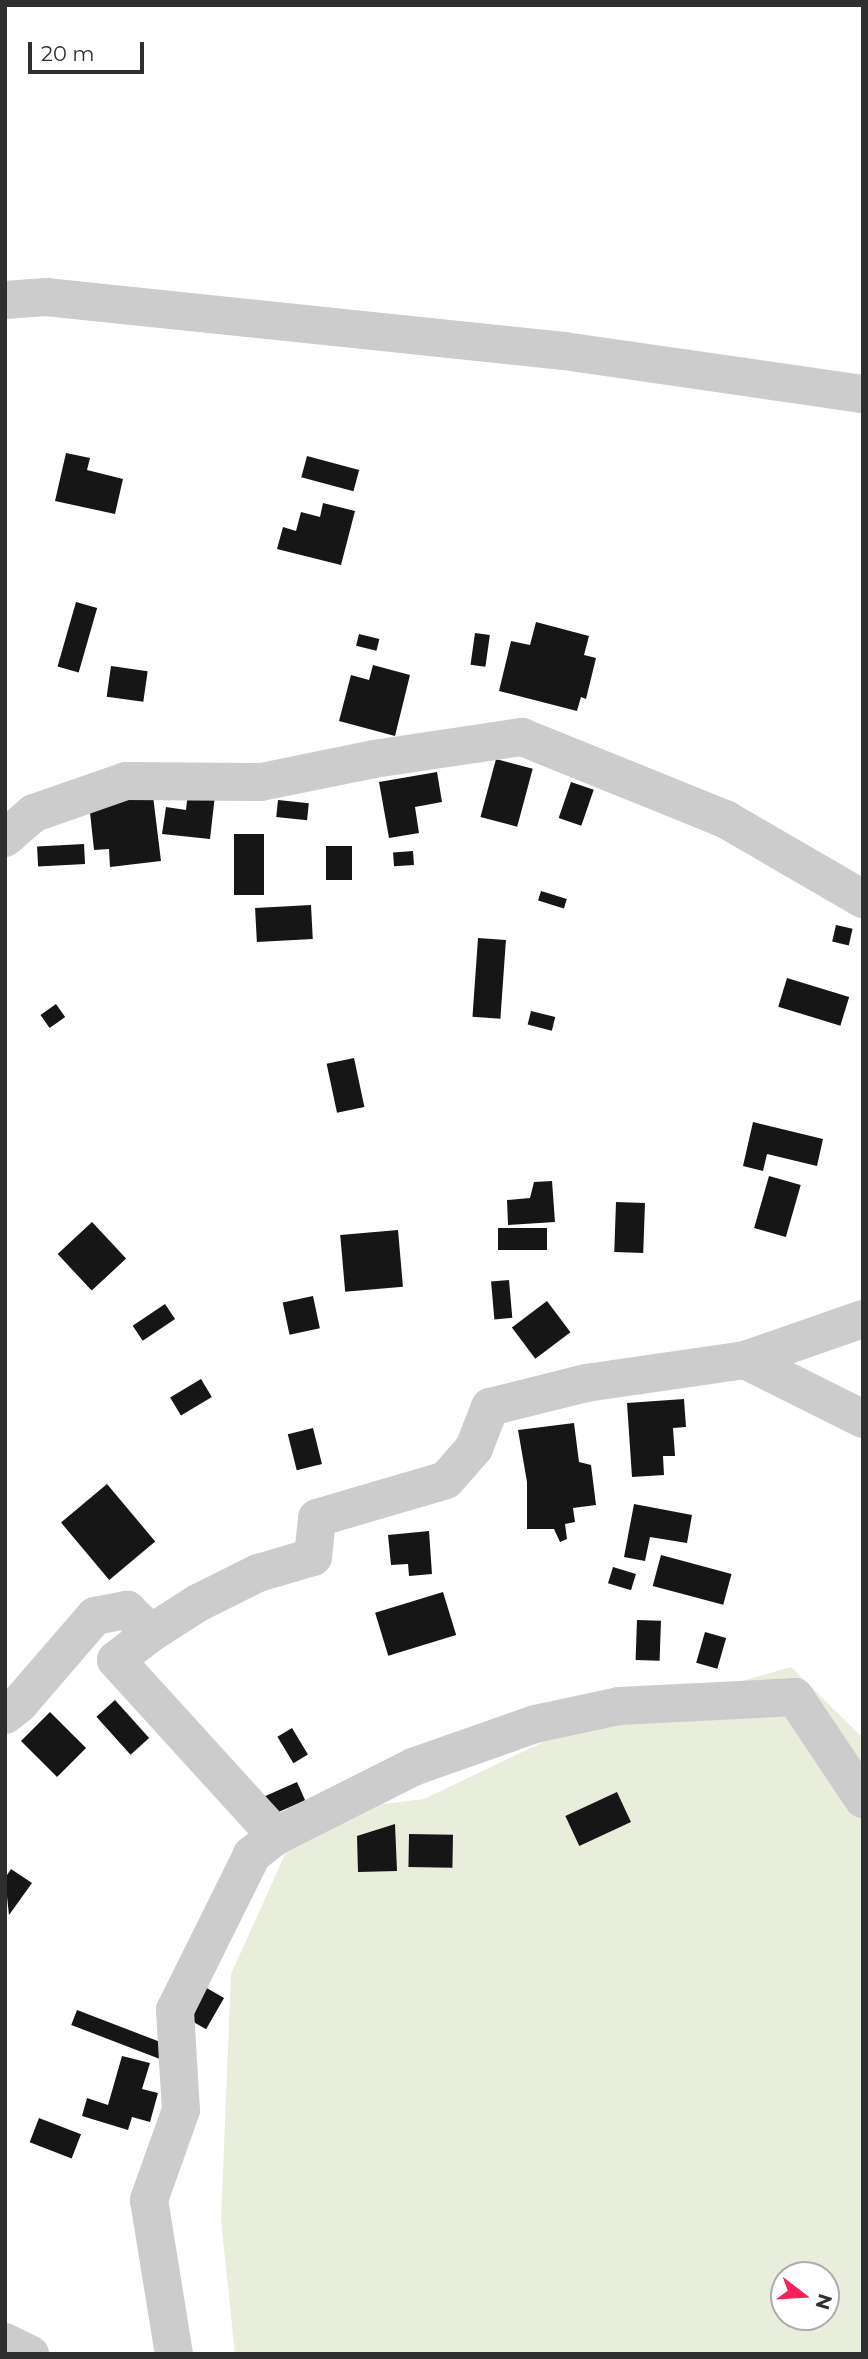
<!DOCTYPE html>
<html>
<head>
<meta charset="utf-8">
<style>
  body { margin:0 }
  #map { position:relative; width:868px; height:2359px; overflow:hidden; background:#fff; font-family:Montserrat,sans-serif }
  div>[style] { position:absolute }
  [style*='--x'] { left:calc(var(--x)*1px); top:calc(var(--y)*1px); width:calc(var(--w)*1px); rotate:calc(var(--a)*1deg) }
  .green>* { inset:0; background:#e9eedc }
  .building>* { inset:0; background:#161616; transform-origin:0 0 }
  .minor>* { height:38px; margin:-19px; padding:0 19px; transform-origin:19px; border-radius:19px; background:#ccc }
  .tertiary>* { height:38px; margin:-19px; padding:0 19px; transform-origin:19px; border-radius:19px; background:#ccc }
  span { translate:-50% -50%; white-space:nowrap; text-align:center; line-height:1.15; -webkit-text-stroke:7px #fff; paint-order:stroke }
  .frame { position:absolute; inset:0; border:7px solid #2f2f2f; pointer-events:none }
  .north { position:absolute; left:770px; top:2261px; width:70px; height:70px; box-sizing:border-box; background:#fff; border:2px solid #acacac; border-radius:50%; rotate:107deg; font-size:19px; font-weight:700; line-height:28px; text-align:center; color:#2f2f2f }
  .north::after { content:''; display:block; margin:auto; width:24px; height:32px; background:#f72157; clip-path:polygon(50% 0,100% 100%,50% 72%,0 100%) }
  .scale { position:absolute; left:28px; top:42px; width:116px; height:32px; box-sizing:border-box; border:4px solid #2f2f2f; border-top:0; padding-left:9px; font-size:21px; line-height:24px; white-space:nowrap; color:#2f2f2f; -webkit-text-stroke:5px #fff; paint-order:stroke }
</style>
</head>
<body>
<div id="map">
  <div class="green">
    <i style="clip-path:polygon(evenodd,791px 1667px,863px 1738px,863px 2354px,235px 2354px,221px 2220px,231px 1974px,303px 1814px,424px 1799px,568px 1730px,791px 1667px,784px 2275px,826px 2275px,826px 2317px,784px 2317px,784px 2275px)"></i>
  </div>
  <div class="building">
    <i style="clip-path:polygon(66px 453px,90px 458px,87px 470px,123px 479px,115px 514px,55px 501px)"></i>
    <i style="left:307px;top:456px;width:54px;height:22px;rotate:15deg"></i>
    <i style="clip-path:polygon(323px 503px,355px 511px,341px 565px,277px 549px,283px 527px,296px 531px,301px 512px,320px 517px)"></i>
    <i style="left:76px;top:602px;width:22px;height:67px;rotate:16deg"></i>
    <i style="clip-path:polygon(536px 622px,589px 636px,584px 655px,596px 658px,586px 699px,581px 697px,577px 711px,499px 691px,511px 641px,530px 645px)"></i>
    <i style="left:475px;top:633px;width:15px;height:32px;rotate:8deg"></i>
    <i style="left:359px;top:634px;width:21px;height:12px;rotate:14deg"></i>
    <i style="clip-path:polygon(373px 665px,410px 675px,395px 736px,339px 721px,351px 675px,369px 680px)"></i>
    <i style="left:111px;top:666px;width:37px;height:31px;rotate:8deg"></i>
    <i style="left:496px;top:759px;width:38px;height:60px;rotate:15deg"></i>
    <i style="clip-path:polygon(437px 772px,442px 802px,415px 807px,419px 833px,389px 838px,379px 782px)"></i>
    <i style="left:571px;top:782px;width:24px;height:38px;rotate:19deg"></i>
    <i style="clip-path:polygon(188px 792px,215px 795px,210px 839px,162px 834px,166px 807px,186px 810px)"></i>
    <i style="clip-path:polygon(153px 796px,161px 861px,110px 867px,109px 849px,94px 850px,89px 803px)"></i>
    <i style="left:278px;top:800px;width:31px;height:17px;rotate:6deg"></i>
    <i style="left:234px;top:834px;width:30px;height:61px"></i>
    <i style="left:84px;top:844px;width:20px;height:47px;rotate:87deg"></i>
    <i style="left:326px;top:846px;width:26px;height:34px"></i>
    <i style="left:413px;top:851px;width:14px;height:20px;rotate:86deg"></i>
    <i style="left:541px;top:891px;width:27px;height:10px;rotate:17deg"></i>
    <i style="left:311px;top:905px;width:34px;height:56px;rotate:87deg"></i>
    <i style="left:836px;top:925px;width:17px;height:17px;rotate:13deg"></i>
    <i style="left:478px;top:938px;width:28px;height:79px;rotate:4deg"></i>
    <i style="left:787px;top:978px;width:65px;height:30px;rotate:17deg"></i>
    <i style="left:56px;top:1004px;width:16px;height:19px;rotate:55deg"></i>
    <i style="left:531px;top:1011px;width:25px;height:14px;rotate:14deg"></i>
    <i style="left:354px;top:1058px;width:50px;height:28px;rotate:78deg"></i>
    <i style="clip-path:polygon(753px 1122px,823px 1139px,817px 1166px,767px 1154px,763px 1171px,743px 1166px)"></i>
    <i style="left:769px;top:1176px;width:33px;height:54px;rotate:16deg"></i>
    <i style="clip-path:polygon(552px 1181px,555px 1222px,508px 1225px,507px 1200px,530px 1198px,534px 1182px)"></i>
    <i style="left:616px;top:1202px;width:29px;height:50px;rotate:2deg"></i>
    <i style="left:92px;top:1222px;width:50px;height:47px;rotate:47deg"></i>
    <i style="left:498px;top:1228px;width:49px;height:22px"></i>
    <i style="left:398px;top:1230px;width:57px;height:58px;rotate:85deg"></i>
    <i style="left:509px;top:1280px;width:38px;height:18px;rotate:85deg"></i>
    <i style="left:313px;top:1296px;width:33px;height:31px;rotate:78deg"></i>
    <i style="left:547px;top:1301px;width:39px;height:44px;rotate:53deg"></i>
    <i style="left:165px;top:1304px;width:18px;height:39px;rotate:56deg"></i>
    <i style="left:201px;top:1379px;width:21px;height:36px;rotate:59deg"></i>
    <i style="clip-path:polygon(684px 1399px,686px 1427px,673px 1428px,675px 1456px,663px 1456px,664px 1475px,632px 1477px,627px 1403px)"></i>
    <i style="clip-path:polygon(574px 1423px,579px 1462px,591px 1465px,596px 1505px,573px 1508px,575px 1522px,565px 1524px,567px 1539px,560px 1542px,554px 1529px,527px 1529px,527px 1482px,518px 1430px)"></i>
    <i style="left:313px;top:1428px;width:37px;height:26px;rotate:76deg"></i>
    <i style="left:107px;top:1484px;width:75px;height:60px;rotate:50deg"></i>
    <i style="clip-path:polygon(634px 1504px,692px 1515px,687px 1543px,650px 1537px,645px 1561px,624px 1557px)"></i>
    <i style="clip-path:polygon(429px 1531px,432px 1574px,409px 1576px,408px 1564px,391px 1565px,388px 1535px)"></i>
    <i style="left:661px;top:1555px;width:73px;height:32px;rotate:15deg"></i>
    <i style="left:613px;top:1567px;width:24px;height:17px;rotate:17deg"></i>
    <i style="left:443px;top:1592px;width:45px;height:71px;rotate:73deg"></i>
    <i style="left:637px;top:1620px;width:24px;height:40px;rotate:2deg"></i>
    <i style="left:705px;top:1632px;width:22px;height:32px;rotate:16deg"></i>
    <i style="left:115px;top:1700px;width:51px;height:25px;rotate:48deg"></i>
    <i style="left:50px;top:1712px;width:51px;height:41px;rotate:45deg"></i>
    <i style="left:292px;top:1728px;width:31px;height:17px;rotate:59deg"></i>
    <i style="left:297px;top:1782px;width:20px;height:37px;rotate:66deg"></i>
    <i style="left:617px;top:1792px;width:33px;height:57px;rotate:65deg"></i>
    <i style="clip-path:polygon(395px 1824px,397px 1871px,358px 1872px,357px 1836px)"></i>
    <i style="left:409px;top:1834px;width:44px;height:33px;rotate:1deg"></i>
    <i style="clip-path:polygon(11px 1869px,32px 1883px,9px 1915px,5px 1878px)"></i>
    <i style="left:205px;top:1987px;width:22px;height:36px;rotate:30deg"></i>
    <i style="left:77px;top:2010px;width:97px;height:16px;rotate:21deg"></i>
    <i style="clip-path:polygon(122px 2056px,150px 2063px,142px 2089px,158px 2093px,150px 2122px,132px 2117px,128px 2130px,82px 2116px,87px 2098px,108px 2105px)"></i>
    <i style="left:39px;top:2118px;width:45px;height:26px;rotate:21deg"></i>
  </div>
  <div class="minor">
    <i style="--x:5;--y:838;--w:38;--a:-41"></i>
    <i style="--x:34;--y:813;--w:97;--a:-19.2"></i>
    <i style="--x:126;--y:781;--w:135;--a:0.4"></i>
    <i style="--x:261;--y:782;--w:115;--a:-11.5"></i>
    <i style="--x:374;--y:759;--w:150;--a:-8.5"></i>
    <i style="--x:522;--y:737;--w:219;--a:22"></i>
    <i style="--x:725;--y:819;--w:160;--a:30.1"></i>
    <i style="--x:745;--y:1360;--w:132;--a:26.6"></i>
    <i style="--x:151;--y:1633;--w:44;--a:142.4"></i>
    <i style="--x:116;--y:1660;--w:238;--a:47.7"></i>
    <i style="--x:276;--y:1836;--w:31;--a:142"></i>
    <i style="--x:252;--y:1855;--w:173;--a:116.4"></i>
    <i style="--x:175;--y:2010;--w:100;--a:86.6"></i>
    <i style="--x:181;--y:2110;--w:96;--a:109.6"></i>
    <i style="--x:149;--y:2200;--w:156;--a:80.8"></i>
    <i style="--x:5;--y:1715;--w:18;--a:-38"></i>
    <i style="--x:19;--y:1704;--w:116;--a:-49.2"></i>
    <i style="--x:95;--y:1616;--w:33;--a:-11"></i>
    <i style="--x:127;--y:1610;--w:33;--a:44"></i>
    <i style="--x:151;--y:1633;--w:56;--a:-32.6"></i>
    <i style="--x:198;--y:1603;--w:67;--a:-26.6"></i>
    <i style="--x:258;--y:1573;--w:57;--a:-16.2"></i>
    <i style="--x:313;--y:1557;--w:39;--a:-84"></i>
    <i style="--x:317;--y:1518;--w:134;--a:-16.4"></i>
    <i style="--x:446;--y:1480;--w:43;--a:-48.8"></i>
    <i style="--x:474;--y:1448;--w:44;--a:-68.7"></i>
    <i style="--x:490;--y:1407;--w:99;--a:-14"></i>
    <i style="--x:586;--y:1383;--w:161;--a:-8.2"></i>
    <i style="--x:745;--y:1360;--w:125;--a:-19.2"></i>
    <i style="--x:276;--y:1836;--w:153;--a:-26.7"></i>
    <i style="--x:413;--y:1767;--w:129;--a:-19.4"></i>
    <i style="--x:535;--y:1724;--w:86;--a:-12.1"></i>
    <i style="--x:619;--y:1706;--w:176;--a:-2.9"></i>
    <i style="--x:795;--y:1697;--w:123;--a:56.3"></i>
    <i style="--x:5;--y:2342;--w:28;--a:26"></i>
  </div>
  <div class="tertiary">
    <i style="--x:5;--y:300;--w:41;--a:-4.2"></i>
    <i style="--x:46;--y:297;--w:521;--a:5.95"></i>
    <i style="--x:564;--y:351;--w:302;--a:8.2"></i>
  </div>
  <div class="frame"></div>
  <div class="north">N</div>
  <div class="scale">20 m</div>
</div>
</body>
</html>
